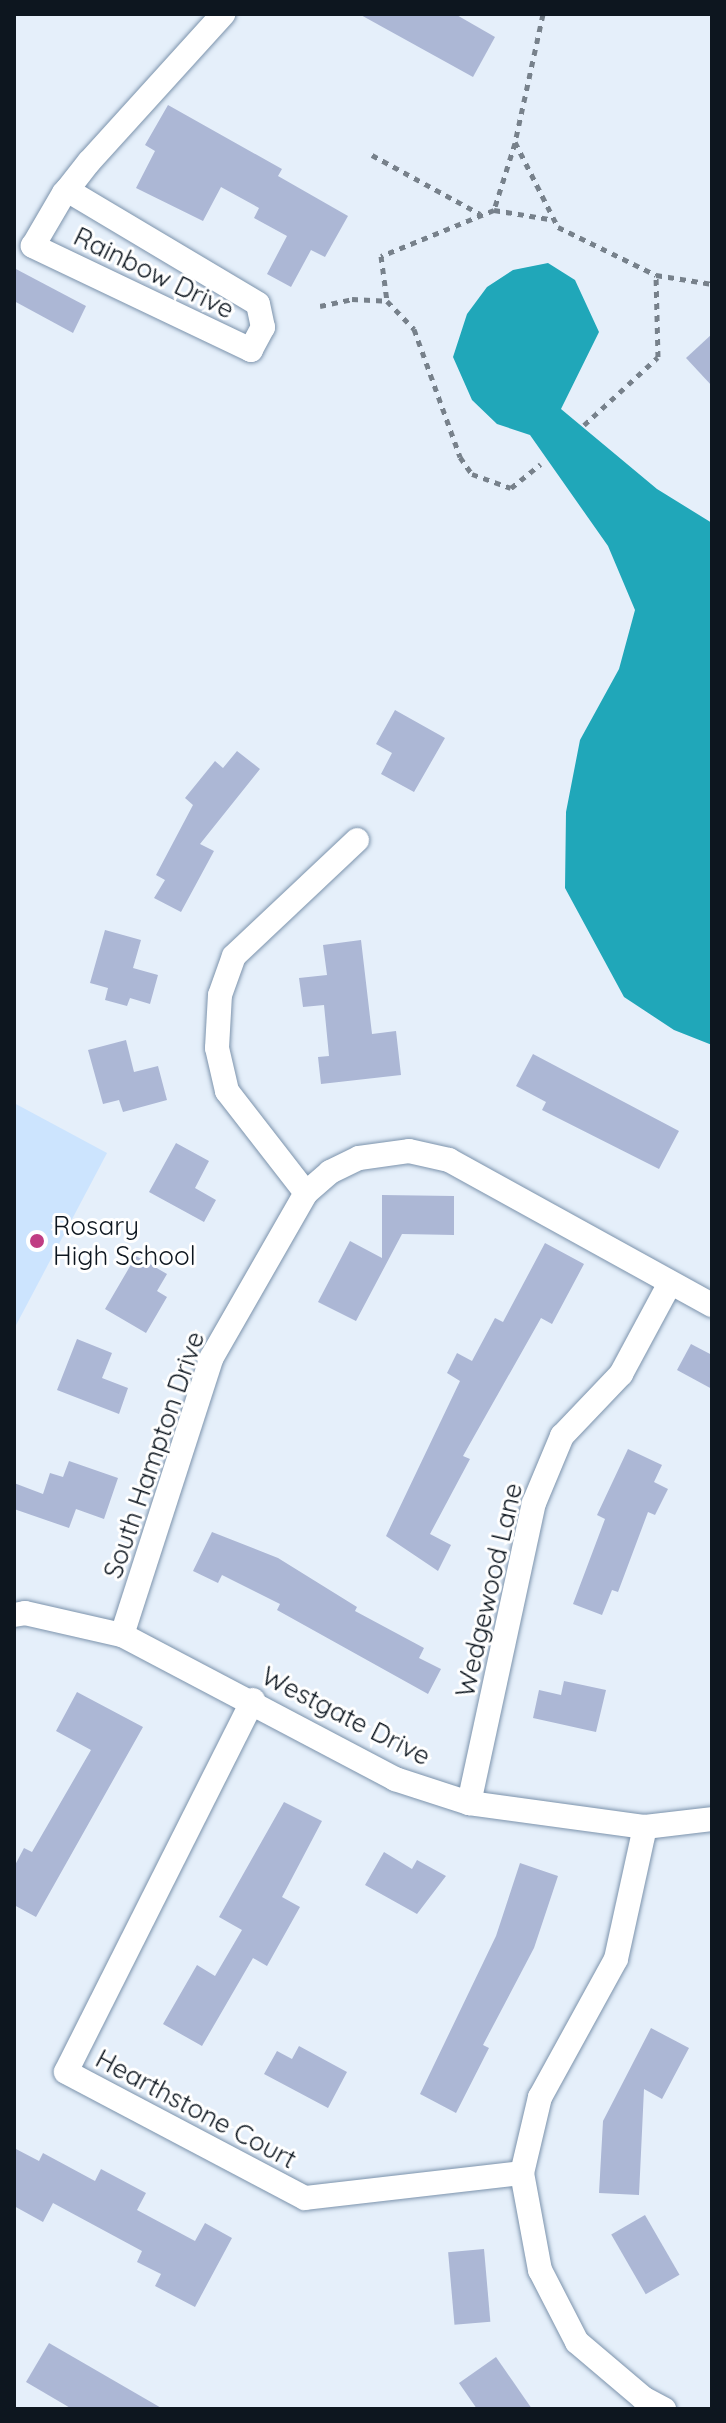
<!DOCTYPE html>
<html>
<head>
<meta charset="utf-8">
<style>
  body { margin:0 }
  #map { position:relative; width:726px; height:2423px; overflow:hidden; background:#e5effa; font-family:Quicksand,sans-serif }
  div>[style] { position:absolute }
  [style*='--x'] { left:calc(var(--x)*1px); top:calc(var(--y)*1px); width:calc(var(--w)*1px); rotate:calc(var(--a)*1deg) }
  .built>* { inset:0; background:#cce4fe }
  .water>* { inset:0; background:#20a7b9 }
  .building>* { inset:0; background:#acb7d5; transform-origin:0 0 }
  .path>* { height:5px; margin-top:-2.5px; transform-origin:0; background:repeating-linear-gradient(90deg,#77818b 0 6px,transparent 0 12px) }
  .roads { filter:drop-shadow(0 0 2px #7c93ac) drop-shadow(0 0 2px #7c93ac) }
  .minor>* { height:24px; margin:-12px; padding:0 12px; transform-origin:12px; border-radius:12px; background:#fff }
  .dots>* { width:22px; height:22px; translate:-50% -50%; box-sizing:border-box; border:4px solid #fff; border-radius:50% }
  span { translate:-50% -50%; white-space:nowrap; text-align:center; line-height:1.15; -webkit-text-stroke:6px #fff; paint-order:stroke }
  .street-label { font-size:26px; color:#0d161f }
  .poi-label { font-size:26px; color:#0d161f }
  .left { translate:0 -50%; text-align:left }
  .frame { position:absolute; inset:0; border:16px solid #0d161f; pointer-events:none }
</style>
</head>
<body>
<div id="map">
  <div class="built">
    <i style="clip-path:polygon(14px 1103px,107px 1153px,14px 1329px)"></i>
  </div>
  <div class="water">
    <i style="clip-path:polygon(548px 263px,575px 280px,599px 332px,561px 409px,657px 489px,712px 523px,712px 1045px,674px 1030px,624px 997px,565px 888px,566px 812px,580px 740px,619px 669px,635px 610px,608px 546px,530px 435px,497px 424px,472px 400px,453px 357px,467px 314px,487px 287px,513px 270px)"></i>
  </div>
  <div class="building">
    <i style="clip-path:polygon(359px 14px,455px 14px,495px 37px,473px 77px)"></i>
    <i style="clip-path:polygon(168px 105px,282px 169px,278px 176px,348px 216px,325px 257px,311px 250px,291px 287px,267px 274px,287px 236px,254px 218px,259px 208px,221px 187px,203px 221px,136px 188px,155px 151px,145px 145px)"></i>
    <i style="clip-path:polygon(14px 268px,86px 306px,73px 333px,14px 301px)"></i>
    <i style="clip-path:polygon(712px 334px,712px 386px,686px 358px)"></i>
    <i style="clip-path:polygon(395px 710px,445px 738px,414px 792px,381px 774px,392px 753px,376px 744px)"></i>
    <i style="clip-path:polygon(237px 751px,260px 769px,200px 844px,214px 851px,181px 912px,154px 898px,165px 880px,156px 875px,193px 805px,185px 798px,215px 761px,223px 768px)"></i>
    <i style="clip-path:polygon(105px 930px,141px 940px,133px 968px,158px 975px,150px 1004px,130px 998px,127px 1006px,105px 1000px,108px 988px,90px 983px)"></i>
    <i style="clip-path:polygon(361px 940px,372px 1034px,396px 1031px,401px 1075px,321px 1084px,318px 1057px,329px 1056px,324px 1005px,303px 1007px,299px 978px,327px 975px,323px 945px)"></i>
    <i style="clip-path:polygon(126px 1040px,134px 1072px,158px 1066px,167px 1100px,123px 1112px,119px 1100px,103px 1104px,88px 1050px)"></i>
    <i style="clip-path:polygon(533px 1054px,679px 1131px,659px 1169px,542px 1110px,546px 1102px,516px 1086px)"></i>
    <i style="clip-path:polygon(176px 1143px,209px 1161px,195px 1188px,216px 1200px,204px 1222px,149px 1192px)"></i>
    <i style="clip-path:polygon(382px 1195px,454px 1196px,454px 1235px,402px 1234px,356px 1321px,318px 1302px,350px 1241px,382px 1258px)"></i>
    <i style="clip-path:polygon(545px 1243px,584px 1264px,552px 1324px,541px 1318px,463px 1456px,470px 1459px,430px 1534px,451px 1545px,438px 1571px,386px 1536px,460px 1381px,447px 1373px,457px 1353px,472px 1361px,495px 1318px,503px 1322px)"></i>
    <i style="clip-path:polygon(136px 1256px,167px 1274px,157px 1291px,167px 1297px,146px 1333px,105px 1309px)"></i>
    <i style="clip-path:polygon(77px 1339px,112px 1353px,102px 1378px,128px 1388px,119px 1414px,57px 1390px)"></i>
    <i style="clip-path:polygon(691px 1344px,712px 1355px,712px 1389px,677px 1370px)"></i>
    <i style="clip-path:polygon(628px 1449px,662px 1465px,654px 1482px,668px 1489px,655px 1515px,648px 1512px,618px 1592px,612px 1590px,602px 1615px,573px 1604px,605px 1519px,597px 1515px)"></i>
    <i style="clip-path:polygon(69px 1461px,118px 1478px,104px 1519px,76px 1509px,69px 1528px,14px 1509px,14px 1483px,43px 1494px,50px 1473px,63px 1477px)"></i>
    <i style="clip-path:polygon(212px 1532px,278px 1558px,357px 1607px,355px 1611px,424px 1648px,419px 1658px,441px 1669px,428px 1694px,277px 1610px,280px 1604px,222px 1575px,218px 1583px,193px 1571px)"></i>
    <i style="clip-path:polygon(564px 1681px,606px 1690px,596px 1732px,533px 1718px,539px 1690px,561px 1695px)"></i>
    <i style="clip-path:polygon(77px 1692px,143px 1727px,36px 1917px,14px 1905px,14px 1867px,24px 1848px,32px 1852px,91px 1750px,56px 1731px)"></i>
    <i style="clip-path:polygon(284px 1802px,322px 1821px,282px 1897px,300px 1907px,267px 1966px,253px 1958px,202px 2046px,163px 2024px,197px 1965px,215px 1976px,242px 1930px,219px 1917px)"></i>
    <i style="clip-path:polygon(384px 1852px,412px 1869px,417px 1860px,446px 1876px,417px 1914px,365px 1885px)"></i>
    <i style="clip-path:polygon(520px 1863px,558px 1876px,534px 1948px,483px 2045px,489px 2048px,456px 2113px,420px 2094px,496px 1936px)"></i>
    <i style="clip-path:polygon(651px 2028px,689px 2048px,662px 2099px,644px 2089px,639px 2195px,599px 2193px,603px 2121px)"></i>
    <i style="clip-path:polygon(299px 2046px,347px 2072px,328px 2108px,264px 2074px,277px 2051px,292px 2059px)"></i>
    <i style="clip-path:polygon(14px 2148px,39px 2161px,43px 2153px,95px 2181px,101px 2169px,146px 2193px,137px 2210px,195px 2241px,205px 2223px,232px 2238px,195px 2307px,155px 2286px,161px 2274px,137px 2262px,142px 2251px,53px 2203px,43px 2222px,14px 2206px)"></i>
    <i style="left:645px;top:2215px;width:69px;height:39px;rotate:60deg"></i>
    <i style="left:484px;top:2249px;width:73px;height:36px;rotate:85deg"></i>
    <i style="clip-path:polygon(49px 2343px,163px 2409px,72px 2409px,26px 2382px)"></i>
    <i style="clip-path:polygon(496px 2357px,532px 2409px,477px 2409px,459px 2383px)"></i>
  </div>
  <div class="path">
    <i style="--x:543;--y:14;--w:131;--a:102.3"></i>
    <i style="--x:515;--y:142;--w:95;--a:63.2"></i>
    <i style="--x:558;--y:227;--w:109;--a:26.1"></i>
    <i style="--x:656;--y:275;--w:57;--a:9.1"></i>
    <i style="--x:515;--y:143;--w:70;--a:107.4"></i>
    <i style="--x:494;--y:210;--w:62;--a:9.3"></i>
    <i style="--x:372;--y:155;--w:123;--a:28.6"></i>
    <i style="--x:494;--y:210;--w:122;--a:157.8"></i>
    <i style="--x:381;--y:256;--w:45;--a:82.4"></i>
    <i style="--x:387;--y:301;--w:39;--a:46"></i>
    <i style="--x:414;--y:329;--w:136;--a:70.2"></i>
    <i style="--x:460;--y:457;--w:21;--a:55"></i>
    <i style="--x:472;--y:474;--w:41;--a:19.7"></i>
    <i style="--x:511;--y:488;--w:38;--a:-39"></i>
    <i style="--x:320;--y:306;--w:33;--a:-12"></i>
    <i style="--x:352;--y:299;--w:35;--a:3"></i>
    <i style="--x:584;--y:425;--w:100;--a:-42.6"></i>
    <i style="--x:658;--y:357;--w:82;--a:-91.4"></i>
  </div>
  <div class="roads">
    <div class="minor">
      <i style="--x:67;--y:190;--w:222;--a:30.8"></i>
      <i style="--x:258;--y:304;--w:24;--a:78"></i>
      <i style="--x:263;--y:327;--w:26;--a:118"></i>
      <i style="--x:251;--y:350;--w:242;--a:-154.5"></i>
      <i style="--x:33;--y:246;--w:61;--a:-59.7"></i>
      <i style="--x:64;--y:193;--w:4;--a:-45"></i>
      <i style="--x:67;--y:190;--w:36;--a:-52"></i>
      <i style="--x:89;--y:162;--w:200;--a:-47.8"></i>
      <i style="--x:306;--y:1193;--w:129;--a:-127.8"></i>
      <i style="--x:227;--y:1091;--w:44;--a:-103.1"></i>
      <i style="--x:217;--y:1048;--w:53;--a:-86.8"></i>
      <i style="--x:220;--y:995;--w:41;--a:-70.3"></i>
      <i style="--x:234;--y:956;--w:169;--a:-43.3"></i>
      <i style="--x:14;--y:1615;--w:11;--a:-10"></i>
      <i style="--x:25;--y:1613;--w:99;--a:12.8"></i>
      <i style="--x:122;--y:1635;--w:309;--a:27.8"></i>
      <i style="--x:395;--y:1779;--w:78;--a:18"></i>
      <i style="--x:469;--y:1803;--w:178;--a:7.8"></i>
      <i style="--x:645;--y:1827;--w:67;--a:-6.8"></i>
      <i style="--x:122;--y:1635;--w:292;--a:-72.1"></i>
      <i style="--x:212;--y:1357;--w:189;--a:-60.2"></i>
      <i style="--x:306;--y:1193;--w:32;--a:-41"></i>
      <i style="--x:330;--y:1172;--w:32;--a:-26"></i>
      <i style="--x:359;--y:1158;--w:50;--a:-8"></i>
      <i style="--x:409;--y:1151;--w:41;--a:12.7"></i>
      <i style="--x:449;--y:1160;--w:300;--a:28.9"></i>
      <i style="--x:253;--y:1700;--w:416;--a:116.7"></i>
      <i style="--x:66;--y:2072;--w:270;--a:27.8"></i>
      <i style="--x:305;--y:2198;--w:218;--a:-6.6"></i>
      <i style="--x:469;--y:1803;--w:307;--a:-77.8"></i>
      <i style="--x:534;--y:1503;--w:73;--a:-67.3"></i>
      <i style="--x:562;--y:1436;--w:86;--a:-46.4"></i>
      <i style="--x:621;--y:1374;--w:103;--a:-61.7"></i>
      <i style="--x:645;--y:1827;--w:135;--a:102.4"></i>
      <i style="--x:616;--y:1959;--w:158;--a:118.8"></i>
      <i style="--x:540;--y:2097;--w:78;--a:103.3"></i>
      <i style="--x:522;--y:2173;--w:99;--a:79.5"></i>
      <i style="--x:540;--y:2270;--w:81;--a:62.8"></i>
      <i style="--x:577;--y:2342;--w:87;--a:40.3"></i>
      <i style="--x:643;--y:2398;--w:24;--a:28"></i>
    </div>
  </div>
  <div class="dots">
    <i style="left:37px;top:1241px;background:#c03d83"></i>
  </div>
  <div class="street-label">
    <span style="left:154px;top:273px;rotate:26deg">Rainbow Drive</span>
    <span style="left:154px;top:1455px;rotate:-71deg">South Hampton Drive</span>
    <span style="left:489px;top:1590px;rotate:-77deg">Wedgewood Lane</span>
    <span style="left:346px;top:1716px;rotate:27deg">Westgate Drive</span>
    <span style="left:196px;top:2109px;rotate:28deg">Hearthstone Court</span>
  </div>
  <div class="poi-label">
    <span class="left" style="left:53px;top:1241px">Rosary<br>High School</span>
  </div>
  <div class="frame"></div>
</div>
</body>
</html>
